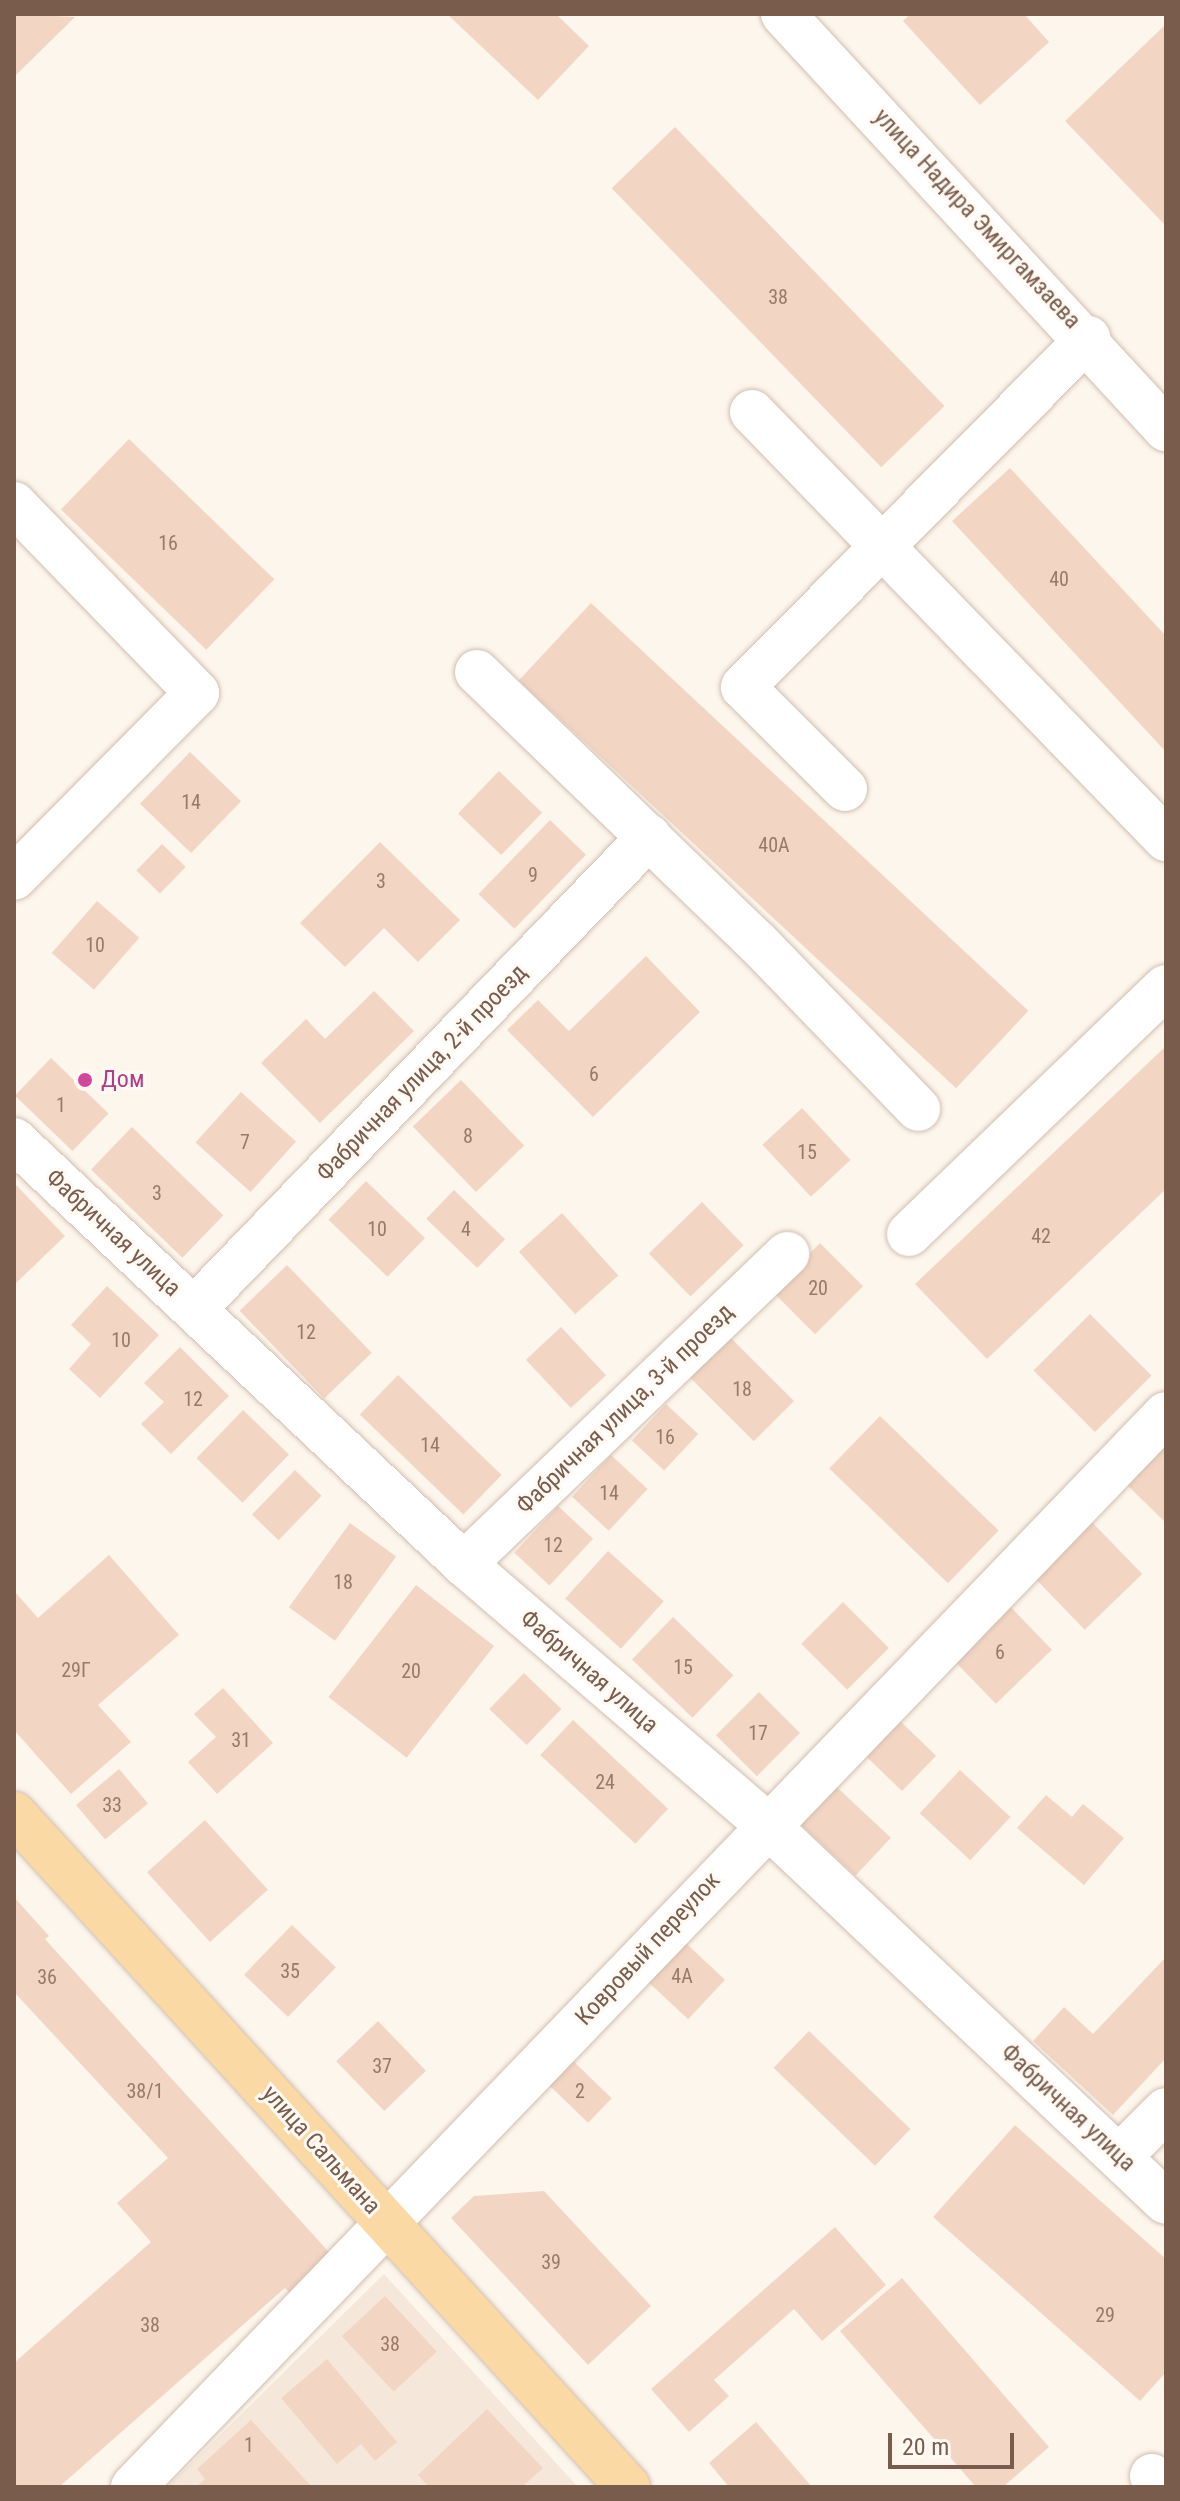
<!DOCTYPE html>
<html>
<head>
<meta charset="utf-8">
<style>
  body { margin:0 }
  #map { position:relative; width:1180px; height:2501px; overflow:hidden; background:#fdf6ec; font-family:"Roboto Condensed",sans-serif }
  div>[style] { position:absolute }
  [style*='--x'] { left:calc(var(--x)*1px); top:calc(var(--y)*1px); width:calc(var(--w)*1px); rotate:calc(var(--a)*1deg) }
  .residential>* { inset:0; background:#f5e8da }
  .building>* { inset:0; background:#f3d5c3; transform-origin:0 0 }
  .roads { filter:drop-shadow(0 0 2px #d1beb0) drop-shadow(0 0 2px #d1beb0) }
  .minor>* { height:44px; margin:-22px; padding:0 22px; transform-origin:22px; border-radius:22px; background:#fff }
  .major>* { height:44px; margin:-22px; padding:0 22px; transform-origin:22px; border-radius:22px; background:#fbd9a5 }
  .dots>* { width:22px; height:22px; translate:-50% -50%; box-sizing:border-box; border:4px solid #fffaf3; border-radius:50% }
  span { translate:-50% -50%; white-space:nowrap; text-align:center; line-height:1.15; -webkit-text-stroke:6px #fffaf3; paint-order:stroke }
  .number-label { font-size:20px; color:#987a6a }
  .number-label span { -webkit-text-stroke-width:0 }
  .street-label { font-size:24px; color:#7a5c4d }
  .hotel-label { font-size:24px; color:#b23c85 }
  .left { translate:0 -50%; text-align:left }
  .frame { position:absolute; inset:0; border:16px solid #7a5c4d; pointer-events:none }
  .scale { position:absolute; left:888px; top:2433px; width:126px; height:36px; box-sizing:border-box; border:4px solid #7a5c4d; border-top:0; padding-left:10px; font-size:24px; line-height:28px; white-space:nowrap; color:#7a5c4d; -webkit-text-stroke:6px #fffaf3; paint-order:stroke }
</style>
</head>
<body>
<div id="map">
  <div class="residential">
    <i style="clip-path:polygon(384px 2274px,578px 2487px,167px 2487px)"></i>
  </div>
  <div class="building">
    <i style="clip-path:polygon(14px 14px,75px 17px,14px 77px)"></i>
    <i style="clip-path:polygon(447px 14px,556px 14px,589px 46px,538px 100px)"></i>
    <i style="clip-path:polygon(910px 14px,1024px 14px,1049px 42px,980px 105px,903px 21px)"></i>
    <i style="clip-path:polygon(1166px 24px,1166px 226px,1065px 121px)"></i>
    <i style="left:675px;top:127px;width:388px;height:88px;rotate:46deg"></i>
    <i style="left:129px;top:439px;width:202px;height:98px;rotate:44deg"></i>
    <i style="clip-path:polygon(1010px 468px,1166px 636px,1166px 752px,952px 521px)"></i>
    <i style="left:591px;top:603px;width:598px;height:106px;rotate:43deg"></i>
    <i style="left:190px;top:752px;width:71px;height:72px;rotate:44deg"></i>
    <i style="left:499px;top:771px;width:60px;height:59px;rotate:44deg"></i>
    <i style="left:550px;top:820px;width:50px;height:103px;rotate:44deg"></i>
    <i style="clip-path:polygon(380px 842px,460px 920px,418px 962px,384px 928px,345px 967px,300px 923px)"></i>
    <i style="left:162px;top:844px;width:33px;height:37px;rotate:44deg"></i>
    <i style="left:97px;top:901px;width:56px;height:69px;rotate:41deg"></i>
    <i style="clip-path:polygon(646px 956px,700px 1012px,593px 1117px,507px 1030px,538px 1000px,569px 1031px)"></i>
    <i style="clip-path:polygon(374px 991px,414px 1031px,320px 1123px,261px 1063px,306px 1019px,325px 1039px)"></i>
    <i style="clip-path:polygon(1166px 1046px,1166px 1189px,987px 1359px,915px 1284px)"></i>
    <i style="left:51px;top:1058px;width:80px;height:52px;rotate:44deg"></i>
    <i style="left:461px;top:1080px;width:91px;height:67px;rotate:46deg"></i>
    <i style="left:241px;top:1092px;width:74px;height:68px;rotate:42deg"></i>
    <i style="left:802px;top:1108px;width:71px;height:54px;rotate:47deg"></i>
    <i style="left:132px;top:1127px;width:127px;height:59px;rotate:44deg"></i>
    <i style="left:366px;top:1181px;width:82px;height:54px;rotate:44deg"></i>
    <i style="clip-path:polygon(14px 1183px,65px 1236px,14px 1285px)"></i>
    <i style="left:454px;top:1190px;width:71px;height:40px;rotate:44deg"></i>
    <i style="left:702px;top:1202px;width:60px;height:74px;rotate:46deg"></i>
    <i style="left:562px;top:1213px;width:84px;height:58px;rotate:48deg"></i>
    <i style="left:820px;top:1243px;width:61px;height:68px;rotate:45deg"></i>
    <i style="left:287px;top:1265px;width:122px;height:66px;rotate:46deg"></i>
    <i style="clip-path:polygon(107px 1286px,159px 1335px,100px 1398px,69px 1369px,91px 1344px,71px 1325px)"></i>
    <i style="left:1090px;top:1314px;width:87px;height:80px;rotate:45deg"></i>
    <i style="left:561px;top:1327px;width:66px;height:48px;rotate:47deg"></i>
    <i style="left:729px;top:1336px;width:92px;height:57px;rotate:45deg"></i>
    <i style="clip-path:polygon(180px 1347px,229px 1396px,171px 1454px,141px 1424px,164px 1402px,144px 1383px)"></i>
    <i style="left:398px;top:1375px;width:144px;height:55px;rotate:44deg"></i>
    <i style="left:666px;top:1404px;width:44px;height:50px;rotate:43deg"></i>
    <i style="left:243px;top:1410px;width:64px;height:67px;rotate:44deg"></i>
    <i style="left:880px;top:1416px;width:165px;height:73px;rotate:44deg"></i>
    <i style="clip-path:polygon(1166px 1439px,1166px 1523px,1124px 1482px)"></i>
    <i style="left:611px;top:1455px;width:50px;height:57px;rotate:43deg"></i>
    <i style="left:295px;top:1470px;width:37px;height:62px;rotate:44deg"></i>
    <i style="left:558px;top:1506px;width:48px;height:64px;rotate:43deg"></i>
    <i style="left:1088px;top:1518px;width:78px;height:80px;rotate:46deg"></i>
    <i style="left:350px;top:1523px;width:57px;height:104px;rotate:36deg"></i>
    <i style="left:608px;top:1551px;width:75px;height:64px;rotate:42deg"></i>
    <i style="clip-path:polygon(109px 1555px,179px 1635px,98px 1705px,131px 1742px,71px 1794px,14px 1730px,14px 1591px,38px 1618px)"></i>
    <i style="left:416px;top:1585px;width:99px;height:142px;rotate:38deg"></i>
    <i style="left:1004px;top:1600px;width:69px;height:78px;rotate:46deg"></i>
    <i style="left:843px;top:1602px;width:65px;height:59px;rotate:45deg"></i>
    <i style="left:673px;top:1617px;width:84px;height:59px;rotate:44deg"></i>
    <i style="left:524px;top:1673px;width:52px;height:50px;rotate:44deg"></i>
    <i style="clip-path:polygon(223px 1688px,273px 1743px,217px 1794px,188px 1762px,216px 1737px,194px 1714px)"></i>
    <i style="left:759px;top:1692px;width:58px;height:61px;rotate:45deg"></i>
    <i style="left:898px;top:1719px;width:53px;height:49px;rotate:44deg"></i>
    <i style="left:573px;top:1720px;width:130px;height:48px;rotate:43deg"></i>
    <i style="left:119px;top:1769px;width:45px;height:56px;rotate:50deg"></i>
    <i style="left:960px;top:1770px;width:69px;height:59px;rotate:43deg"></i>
    <i style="left:828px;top:1779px;width:86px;height:52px;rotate:43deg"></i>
    <i style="clip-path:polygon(1046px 1795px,1072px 1817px,1083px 1804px,1124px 1838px,1084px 1885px,1017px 1828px)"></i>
    <i style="left:205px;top:1820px;width:94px;height:78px;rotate:48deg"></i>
    <i style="clip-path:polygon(14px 1897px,49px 1936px,45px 1939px,338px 2262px,296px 2299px,285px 2288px,59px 2487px,14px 2487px,14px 2363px,151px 2242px,117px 2203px,168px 2158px,14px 1992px)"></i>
    <i style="left:292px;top:1925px;width:61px;height:69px;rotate:44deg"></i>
    <i style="left:676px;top:1934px;width:67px;height:54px;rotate:43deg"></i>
    <i style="clip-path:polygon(1166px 1957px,1166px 2058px,1113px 2115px,1033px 2041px,1064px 2007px,1093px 2034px)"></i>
    <i style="left:378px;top:2021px;width:69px;height:58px;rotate:46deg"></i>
    <i style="left:809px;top:2031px;width:141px;height:51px;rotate:44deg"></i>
    <i style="left:570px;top:2058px;width:58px;height:34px;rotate:44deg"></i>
    <i style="clip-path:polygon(1015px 2125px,1166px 2259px,1166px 2372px,1140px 2401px,933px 2217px)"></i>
    <i style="clip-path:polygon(544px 2191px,651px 2306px,588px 2365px,451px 2218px,474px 2196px)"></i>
    <i style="clip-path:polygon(835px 2227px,886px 2285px,822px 2341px,794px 2309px,714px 2380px,729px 2396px,689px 2432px,651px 2389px)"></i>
    <i style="clip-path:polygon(902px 2278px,1049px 2447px,1003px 2487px,976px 2487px,840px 2331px)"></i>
    <i style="left:385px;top:2296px;width:76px;height:59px;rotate:47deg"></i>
    <i style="clip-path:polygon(327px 2359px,397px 2442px,375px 2461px,361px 2444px,337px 2464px,281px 2398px)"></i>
    <i style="clip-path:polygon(487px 2409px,543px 2468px,522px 2487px,429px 2487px,418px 2475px)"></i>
    <i style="clip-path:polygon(251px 2420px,312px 2487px,196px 2487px,205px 2479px,197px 2469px)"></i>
    <i style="clip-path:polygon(756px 2422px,812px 2487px,729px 2487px,709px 2463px)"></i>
  </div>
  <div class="roads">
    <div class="minor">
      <i style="--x:783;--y:14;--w:565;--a:47.3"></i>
      <i style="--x:752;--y:412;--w:595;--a:45.89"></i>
      <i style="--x:14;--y:504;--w:263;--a:45.9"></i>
      <i style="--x:197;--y:693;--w:260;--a:134.7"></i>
      <i style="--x:477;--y:672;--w:389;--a:44"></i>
      <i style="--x:757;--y:942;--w:232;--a:46"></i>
      <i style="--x:845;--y:789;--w:144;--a:-135"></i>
      <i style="--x:743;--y:687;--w:491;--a:-45.3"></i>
      <i style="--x:14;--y:1140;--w:618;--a:43.3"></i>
      <i style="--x:464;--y:1564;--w:399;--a:40.7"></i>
      <i style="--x:766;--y:1824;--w:550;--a:43.38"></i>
      <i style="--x:909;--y:1234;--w:356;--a:-43.9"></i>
      <i style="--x:194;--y:1309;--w:656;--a:-46.05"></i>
      <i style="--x:464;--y:1564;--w:448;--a:-43.8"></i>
      <i style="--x:1120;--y:2156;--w:65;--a:-45"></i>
      <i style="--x:1152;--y:2476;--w:17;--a:40"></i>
      <i style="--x:133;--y:2487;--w:1489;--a:-46.09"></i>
    </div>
    <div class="major">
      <i style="--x:14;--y:1814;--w:911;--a:47.62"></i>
    </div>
  </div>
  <div class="dots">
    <i style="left:85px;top:1080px;background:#d1479c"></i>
  </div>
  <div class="number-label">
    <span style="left:778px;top:297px">38</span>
    <span style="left:168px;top:543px">16</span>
    <span style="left:1059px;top:579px">40</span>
    <span style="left:191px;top:802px">14</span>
    <span style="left:774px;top:845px">40А</span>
    <span style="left:533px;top:875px">9</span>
    <span style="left:381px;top:881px">3</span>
    <span style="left:95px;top:945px">10</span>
    <span style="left:594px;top:1074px">6</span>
    <span style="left:61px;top:1105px">1</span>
    <span style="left:468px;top:1136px">8</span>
    <span style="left:245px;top:1142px">7</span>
    <span style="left:807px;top:1152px">15</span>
    <span style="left:157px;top:1193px">3</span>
    <span style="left:377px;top:1229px">10</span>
    <span style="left:466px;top:1229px">4</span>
    <span style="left:1041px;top:1236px">42</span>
    <span style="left:818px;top:1288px">20</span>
    <span style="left:306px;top:1332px">12</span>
    <span style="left:121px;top:1340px">10</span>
    <span style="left:742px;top:1389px">18</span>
    <span style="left:193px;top:1399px">12</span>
    <span style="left:665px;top:1437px">16</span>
    <span style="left:430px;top:1445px">14</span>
    <span style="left:609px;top:1493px">14</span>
    <span style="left:553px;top:1545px">12</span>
    <span style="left:343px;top:1582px">18</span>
    <span style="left:1000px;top:1652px">6</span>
    <span style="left:683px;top:1667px">15</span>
    <span style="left:76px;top:1670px">29Г</span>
    <span style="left:411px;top:1671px">20</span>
    <span style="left:758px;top:1733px">17</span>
    <span style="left:241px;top:1740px">31</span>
    <span style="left:605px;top:1782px">24</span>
    <span style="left:112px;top:1805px">33</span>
    <span style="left:290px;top:1971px">35</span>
    <span style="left:682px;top:1976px">4А</span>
    <span style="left:47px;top:1977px">36</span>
    <span style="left:382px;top:2066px">37</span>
    <span style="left:145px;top:2091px">38/1</span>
    <span style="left:580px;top:2091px">2</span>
    <span style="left:551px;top:2262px">39</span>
    <span style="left:1105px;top:2315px">29</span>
    <span style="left:150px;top:2325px">38</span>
    <span style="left:390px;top:2344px">38</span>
    <span style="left:249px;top:2445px">1</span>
  </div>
  <div class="street-label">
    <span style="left:977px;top:219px;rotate:47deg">улица Надира Эмиргамзаева</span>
    <span style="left:422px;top:1073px;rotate:-46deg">Фабричная улица, 2-й проезд</span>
    <span style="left:113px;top:1233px;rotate:43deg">Фабричная улица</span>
    <span style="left:625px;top:1409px;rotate:-44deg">Фабричная улица, 3-й проезд</span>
    <span style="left:589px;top:1672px;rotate:41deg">Фабричная улица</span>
    <span style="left:648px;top:1949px;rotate:-47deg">Ковровый переулок</span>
    <span style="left:1068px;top:2108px;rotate:43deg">Фабричная улица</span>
    <span style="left:321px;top:2150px;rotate:48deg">улица Сальмана</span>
  </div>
  <div class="hotel-label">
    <span class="left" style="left:101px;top:1080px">Дом</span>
  </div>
  <div class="frame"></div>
  <div class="scale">20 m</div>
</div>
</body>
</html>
